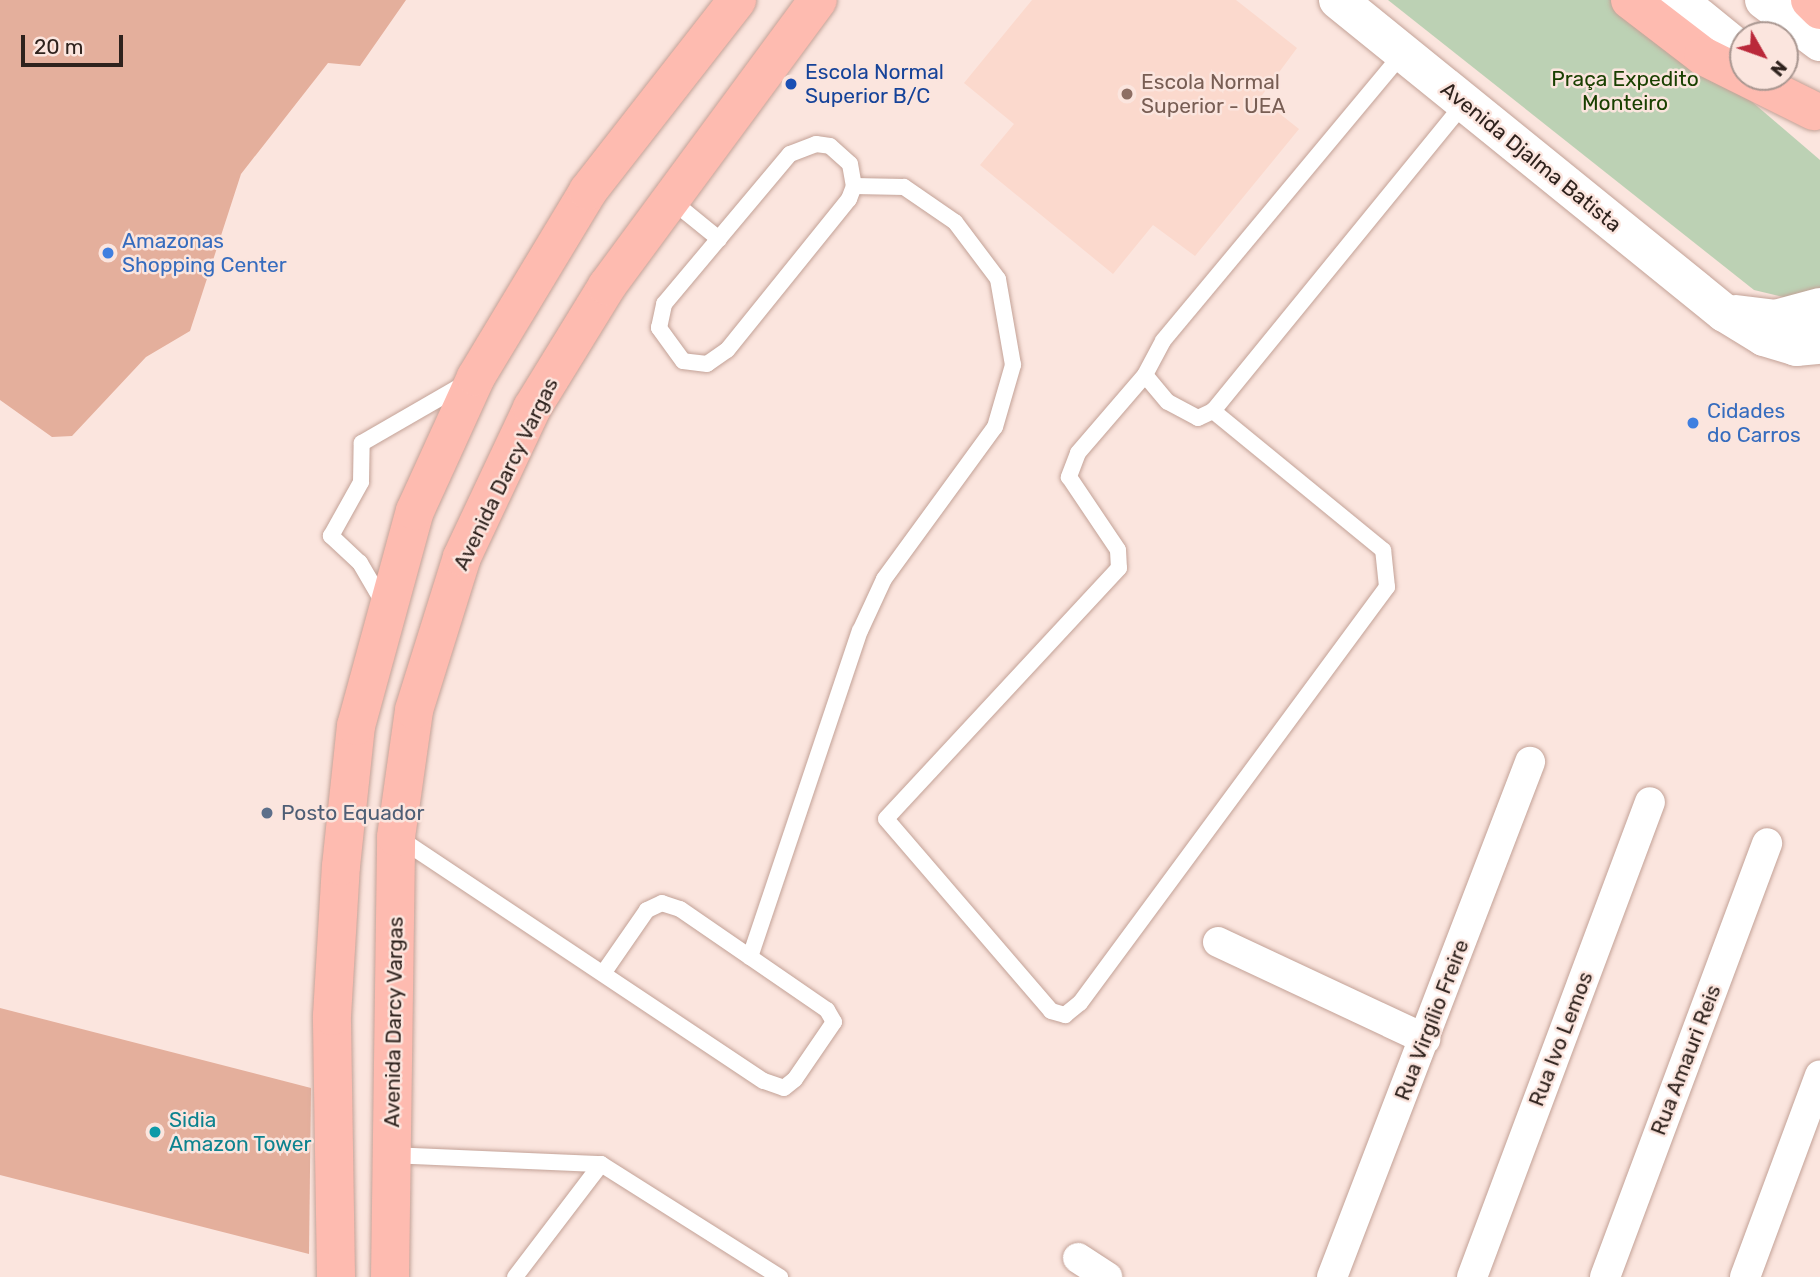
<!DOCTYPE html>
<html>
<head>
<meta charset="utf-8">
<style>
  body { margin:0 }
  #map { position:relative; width:1820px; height:1277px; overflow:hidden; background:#fbe5de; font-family:Rubik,sans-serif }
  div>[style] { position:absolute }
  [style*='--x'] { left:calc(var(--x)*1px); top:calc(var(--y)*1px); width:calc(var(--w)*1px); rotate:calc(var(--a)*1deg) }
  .built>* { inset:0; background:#fbd9cd }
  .green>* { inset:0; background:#bcd1b4 }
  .building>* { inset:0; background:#e4af9c }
  .roads { filter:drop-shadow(0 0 2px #c3a297) drop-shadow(0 0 2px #c3a297) }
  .service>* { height:16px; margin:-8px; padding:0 8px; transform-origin:8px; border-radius:8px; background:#fff }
  .minor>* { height:30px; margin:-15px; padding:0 15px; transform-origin:15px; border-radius:15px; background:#fff }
  .secondary>* { height:38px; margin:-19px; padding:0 19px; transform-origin:19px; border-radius:19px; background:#fff }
  .primary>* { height:38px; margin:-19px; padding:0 19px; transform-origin:19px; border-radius:19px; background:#febbb0 }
  .dots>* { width:19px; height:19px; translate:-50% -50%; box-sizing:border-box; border:4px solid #fbe5de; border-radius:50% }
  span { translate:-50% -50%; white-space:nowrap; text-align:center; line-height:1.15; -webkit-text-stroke:5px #fbe5de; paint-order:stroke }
  .transit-label { font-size:21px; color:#164399 }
  .left { translate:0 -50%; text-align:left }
  .park-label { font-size:21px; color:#194001 }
  .education-label { font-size:21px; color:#785e54 }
  .street-label { font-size:21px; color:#2e221d }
  .shop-label { font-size:21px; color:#366cbe }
  .service-label { font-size:21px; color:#4e5e75 }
  .culture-label { font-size:21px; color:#0d838f }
  .north { position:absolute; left:1729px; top:21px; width:70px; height:70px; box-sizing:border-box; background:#fbe5de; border:2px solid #a99791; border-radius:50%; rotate:130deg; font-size:19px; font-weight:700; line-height:28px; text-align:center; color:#2e221d }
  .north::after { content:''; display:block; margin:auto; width:24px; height:32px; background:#ba293a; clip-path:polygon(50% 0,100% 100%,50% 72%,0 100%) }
  .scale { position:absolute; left:21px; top:35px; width:102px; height:32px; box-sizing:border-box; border:4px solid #2e221d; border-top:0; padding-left:9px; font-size:21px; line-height:24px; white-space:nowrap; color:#2e221d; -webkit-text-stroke:5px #fbe5de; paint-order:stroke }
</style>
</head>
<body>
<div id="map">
  <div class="built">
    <i style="clip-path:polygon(1032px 0,1236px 0,1297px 48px,1260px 98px,1299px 129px,1195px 256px,1153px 225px,1113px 274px,980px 165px,1014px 124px,964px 83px)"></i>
  </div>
  <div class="green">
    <i style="clip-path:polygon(1388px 0,1633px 0,1820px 160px,1820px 297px,1799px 301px,1754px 290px)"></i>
  </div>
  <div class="building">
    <i style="clip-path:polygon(0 0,406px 0,360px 66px,328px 63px,241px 174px,190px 331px,146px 357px,72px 436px,52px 437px,0 400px)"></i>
    <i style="clip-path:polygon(0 1008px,311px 1088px,309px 1254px,0 1175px)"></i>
  </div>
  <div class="roads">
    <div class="service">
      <i style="--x:1402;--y:54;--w:373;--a:129.8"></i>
      <i style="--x:1163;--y:341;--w:38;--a:118"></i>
      <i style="--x:1145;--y:375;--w:35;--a:50"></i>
      <i style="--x:1168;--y:402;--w:34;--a:28"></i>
      <i style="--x:1198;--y:418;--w:17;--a:-25"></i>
      <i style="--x:1213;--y:411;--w:397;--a:-50.8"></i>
      <i style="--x:816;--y:144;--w:14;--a:8"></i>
      <i style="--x:830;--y:146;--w:27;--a:42"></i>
      <i style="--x:850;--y:164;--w:22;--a:80"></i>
      <i style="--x:854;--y:186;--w:14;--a:111"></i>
      <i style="--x:849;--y:199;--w:194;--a:128.9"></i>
      <i style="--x:727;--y:350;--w:24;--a:145"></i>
      <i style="--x:707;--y:364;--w:24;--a:-173"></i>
      <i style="--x:683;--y:361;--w:41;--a:-126"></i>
      <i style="--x:659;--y:328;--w:25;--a:-78"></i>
      <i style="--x:664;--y:304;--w:196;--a:-50"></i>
      <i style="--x:790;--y:154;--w:28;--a:-21"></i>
      <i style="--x:671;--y:200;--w:62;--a:39.1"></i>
      <i style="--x:1145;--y:375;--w:103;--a:130.7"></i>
      <i style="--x:1078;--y:453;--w:26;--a:111"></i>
      <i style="--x:1069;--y:477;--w:88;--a:56.1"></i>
      <i style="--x:1118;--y:550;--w:18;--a:87"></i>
      <i style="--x:1119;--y:568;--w:342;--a:132.9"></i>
      <i style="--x:886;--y:819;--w:253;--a:49.3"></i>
      <i style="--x:1051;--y:1011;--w:15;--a:16"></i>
      <i style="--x:1065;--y:1015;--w:19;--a:-39"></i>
      <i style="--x:1080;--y:1003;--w:517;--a:-53.57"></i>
      <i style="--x:1387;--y:587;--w:37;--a:-96"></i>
      <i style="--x:1383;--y:550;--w:220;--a:-140.7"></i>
      <i style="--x:384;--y:604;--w:48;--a:-120.3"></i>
      <i style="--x:360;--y:563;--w:40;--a:-137"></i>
      <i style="--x:331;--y:536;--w:62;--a:-60.9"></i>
      <i style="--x:361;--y:482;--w:39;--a:-89"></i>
      <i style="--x:362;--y:443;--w:118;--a:-30"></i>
      <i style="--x:399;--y:838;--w:438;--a:33.7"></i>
      <i style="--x:764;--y:1081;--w:21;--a:19"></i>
      <i style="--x:784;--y:1088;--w:14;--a:-39"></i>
      <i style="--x:795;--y:1079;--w:69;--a:-55.6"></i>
      <i style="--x:834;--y:1022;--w:14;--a:-120"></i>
      <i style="--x:827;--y:1010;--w:178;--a:-145.5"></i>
      <i style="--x:680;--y:909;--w:19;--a:-162"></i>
      <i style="--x:662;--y:903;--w:17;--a:155"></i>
      <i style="--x:647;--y:910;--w:75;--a:124.7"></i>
      <i style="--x:750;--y:957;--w:344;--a:-71.4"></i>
      <i style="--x:860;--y:631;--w:57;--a:-65.2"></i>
      <i style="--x:884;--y:579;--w:188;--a:-53.9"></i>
      <i style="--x:995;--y:427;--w:65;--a:-73.8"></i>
      <i style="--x:1013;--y:365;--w:87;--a:-99.9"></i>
      <i style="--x:998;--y:279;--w:71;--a:-127"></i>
      <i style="--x:955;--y:222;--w:62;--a:-145.5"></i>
      <i style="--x:904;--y:187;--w:50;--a:-178.9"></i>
      <i style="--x:392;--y:1155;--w:209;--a:2.5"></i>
      <i style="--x:601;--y:1164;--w:212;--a:32.3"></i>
      <i style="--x:515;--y:1277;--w:142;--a:-52.7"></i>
    </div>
    <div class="minor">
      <i style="--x:1218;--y:942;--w:229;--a:25.1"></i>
      <i style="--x:1078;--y:1258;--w:35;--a:33"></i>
      <i style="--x:1332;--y:1277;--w:552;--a:-68.97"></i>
      <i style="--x:1472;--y:1277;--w:507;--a:-69.46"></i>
      <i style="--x:1605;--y:1277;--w:463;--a:-69.5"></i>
      <i style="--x:1745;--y:1277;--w:215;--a:-69.6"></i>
    </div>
    <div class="secondary">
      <i style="--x:1338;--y:0;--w:498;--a:39"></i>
      <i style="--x:1725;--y:313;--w:46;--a:31.6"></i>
      <i style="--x:1764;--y:337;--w:34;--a:17"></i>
      <i style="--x:1796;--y:347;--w:24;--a:-5"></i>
      <i style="--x:1678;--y:0;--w:84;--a:39.2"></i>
      <i style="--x:1764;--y:0;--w:70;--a:36.9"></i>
      <i style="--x:1736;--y:314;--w:39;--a:7"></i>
      <i style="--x:1775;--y:319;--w:47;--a:-14.9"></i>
    </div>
    <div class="primary">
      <i style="--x:1630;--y:0;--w:92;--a:37.5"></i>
      <i style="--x:1703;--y:56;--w:124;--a:26.4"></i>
      <i style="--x:1810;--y:0;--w:14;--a:45"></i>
      <i style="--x:336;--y:1277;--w:261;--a:-90.9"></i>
      <i style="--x:332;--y:1016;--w:150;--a:-86.6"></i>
      <i style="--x:341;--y:866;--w:141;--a:-83.9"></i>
      <i style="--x:356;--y:726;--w:223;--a:-74.7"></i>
      <i style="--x:415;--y:511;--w:147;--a:-65.5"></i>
      <i style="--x:476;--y:377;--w:217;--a:-58.9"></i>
      <i style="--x:588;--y:191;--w:242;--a:-52"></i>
      <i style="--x:390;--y:1277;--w:440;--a:-89.2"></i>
      <i style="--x:396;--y:837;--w:128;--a:-81.9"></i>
      <i style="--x:414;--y:710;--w:160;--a:-72.6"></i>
      <i style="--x:462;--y:557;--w:165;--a:-64.8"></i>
      <i style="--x:532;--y:408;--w:143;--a:-58.4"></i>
      <i style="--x:607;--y:286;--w:355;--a:-53.6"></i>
    </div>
  </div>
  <div class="dots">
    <i style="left:791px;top:84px;background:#1a4fb4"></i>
    <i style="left:1127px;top:94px;background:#8d6e63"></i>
    <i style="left:108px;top:253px;background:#3f7fe0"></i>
    <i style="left:1693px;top:423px;background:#3f7fe0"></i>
    <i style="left:267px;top:813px;background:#5c6f8a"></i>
    <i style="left:155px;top:1132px;background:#0f9aa8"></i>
  </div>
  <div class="transit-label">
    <span class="left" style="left:805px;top:84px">Escola Normal<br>Superior B/C</span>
  </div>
  <div class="park-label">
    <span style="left:1625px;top:91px">Praça Expedito<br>Monteiro</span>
  </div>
  <div class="education-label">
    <span class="left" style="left:1141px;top:94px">Escola Normal<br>Superior - UEA</span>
  </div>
  <div class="street-label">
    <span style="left:1531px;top:157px;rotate:39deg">Avenida Djalma Batista</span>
    <span style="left:506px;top:474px;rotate:-64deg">Avenida Darcy Vargas</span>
    <span style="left:1432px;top:1020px;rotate:-69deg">Rua Virgílio Freire</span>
    <span style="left:394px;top:1022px;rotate:-89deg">Avenida Darcy Vargas</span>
    <span style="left:1561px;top:1039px;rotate:-69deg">Rua Ivo Lemos</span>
    <span style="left:1686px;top:1060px;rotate:-69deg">Rua Amauri Reis</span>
  </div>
  <div class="shop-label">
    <span class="left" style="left:122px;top:253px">Amazonas<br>Shopping Center</span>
    <span class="left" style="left:1707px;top:423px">Cidades<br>do Carros</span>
  </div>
  <div class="service-label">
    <span class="left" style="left:281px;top:813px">Posto Equador</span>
  </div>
  <div class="culture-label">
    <span class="left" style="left:169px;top:1132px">Sidia<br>Amazon Tower</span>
  </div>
  <div class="north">N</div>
  <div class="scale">20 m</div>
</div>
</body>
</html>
